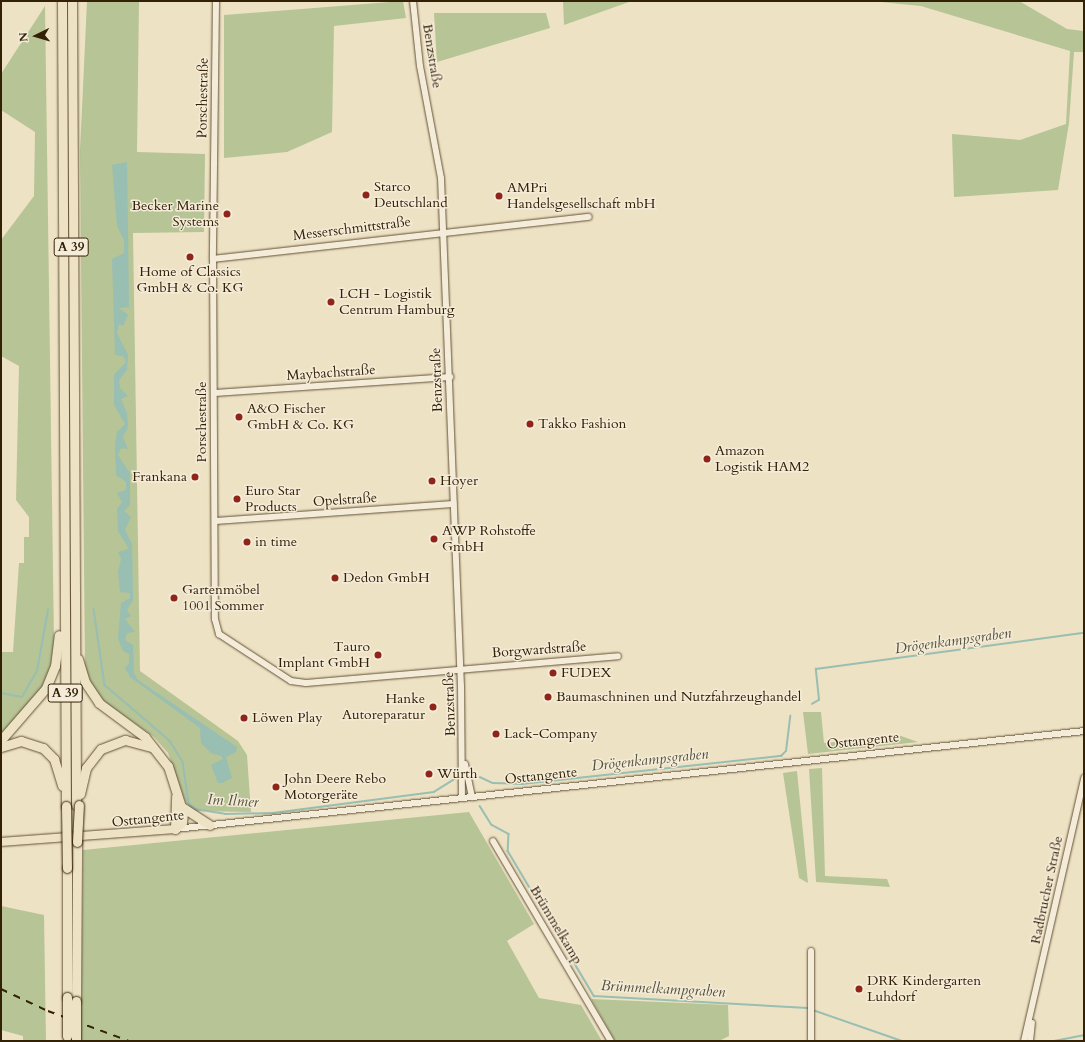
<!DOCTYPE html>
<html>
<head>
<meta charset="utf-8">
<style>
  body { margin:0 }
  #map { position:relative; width:1085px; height:1042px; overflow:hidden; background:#eee2c4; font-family:Cardo,serif }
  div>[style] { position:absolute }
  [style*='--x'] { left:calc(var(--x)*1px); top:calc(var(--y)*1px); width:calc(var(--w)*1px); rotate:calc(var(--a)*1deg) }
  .green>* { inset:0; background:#b6c496 }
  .water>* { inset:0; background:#99beb2 }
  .stream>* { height:1.5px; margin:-0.75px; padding:0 0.75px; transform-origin:0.75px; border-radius:0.75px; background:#99beb2 }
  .roads { filter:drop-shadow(0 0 1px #625136) drop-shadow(0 0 1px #625136) }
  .minor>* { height:6px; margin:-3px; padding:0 3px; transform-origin:3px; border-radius:3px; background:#f4ecd9 }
  .major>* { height:8px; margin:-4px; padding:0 4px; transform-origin:4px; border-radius:4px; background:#eee2c4 }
  .highway>* { height:9px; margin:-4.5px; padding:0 4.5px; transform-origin:4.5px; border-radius:4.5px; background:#eee2c4 }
  .rail>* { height:1.5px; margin-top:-0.75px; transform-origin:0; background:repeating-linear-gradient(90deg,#332106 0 7px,transparent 0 14px) }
  .bridges { filter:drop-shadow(0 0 1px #332106) drop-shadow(0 0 1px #332106) }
  .highway-bridge>* { height:9px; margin:-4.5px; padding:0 4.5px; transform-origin:4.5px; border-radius:4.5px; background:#eee2c4 }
  .dots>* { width:11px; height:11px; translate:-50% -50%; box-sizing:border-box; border:2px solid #f4ecd9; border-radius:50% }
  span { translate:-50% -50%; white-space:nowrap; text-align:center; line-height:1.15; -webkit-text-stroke:3px #f4ecd9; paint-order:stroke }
  .shield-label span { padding:1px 3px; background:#f4ecd9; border:1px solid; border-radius:3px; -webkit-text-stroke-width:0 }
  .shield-label { font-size:13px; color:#332106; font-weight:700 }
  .street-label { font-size:14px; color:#332106 }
  .poi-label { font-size:14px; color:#332106 }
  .left { translate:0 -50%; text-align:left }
  .right { translate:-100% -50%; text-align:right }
  .water-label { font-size:15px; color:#52503a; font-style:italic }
  .frame { position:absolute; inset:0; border:2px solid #332106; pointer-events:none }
  .north { position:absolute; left:16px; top:16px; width:40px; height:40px; -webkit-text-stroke:3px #f4ecd9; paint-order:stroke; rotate:265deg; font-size:11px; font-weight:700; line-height:16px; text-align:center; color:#332106 }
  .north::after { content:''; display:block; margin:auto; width:14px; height:18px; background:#332106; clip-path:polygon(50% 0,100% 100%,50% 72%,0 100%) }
</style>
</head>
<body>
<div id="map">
  <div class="green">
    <i style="clip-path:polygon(87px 1px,139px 1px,137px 152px,205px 154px,204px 232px,133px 233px,140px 671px,238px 741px,247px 755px,251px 812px,193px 811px,185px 801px,168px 753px,154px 737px,106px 703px,94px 690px,85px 669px,80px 151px)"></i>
    <i style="clip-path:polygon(403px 1px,406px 18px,334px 26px,332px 132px,287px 152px,224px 158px,224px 15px)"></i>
    <i style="clip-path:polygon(563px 1px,632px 1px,564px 25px)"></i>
    <i style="clip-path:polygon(871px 1px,1019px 1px,1067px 29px,1084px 31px,1084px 52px,1074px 52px,1069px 123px,1058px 190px,954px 197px,952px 134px,1020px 140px,1066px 124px,1070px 51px,921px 6px)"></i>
    <i style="clip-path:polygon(45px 6px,54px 642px,52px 663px,44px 686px,1px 737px,1px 652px,13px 652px,19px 563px,24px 563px,24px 537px,29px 537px,29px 517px,16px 500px,19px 366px,1px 356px,1px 240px,34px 196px,35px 132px,1px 110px,1px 74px)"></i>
    <i style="clip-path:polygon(434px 13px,546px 13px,550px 28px,437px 62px)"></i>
    <i style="clip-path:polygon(803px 712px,821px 712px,824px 743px,901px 736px,918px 742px,808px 754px)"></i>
    <i style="clip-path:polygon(822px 768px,825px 876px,887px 879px,890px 887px,816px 882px,809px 769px)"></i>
    <i style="clip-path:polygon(797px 771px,808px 883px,799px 878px,783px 773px)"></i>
    <i style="clip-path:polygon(469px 812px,534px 924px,507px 941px,539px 998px,581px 1005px,602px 1041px,81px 1041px,83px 850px)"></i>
    <i style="clip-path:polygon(1px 906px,44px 915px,46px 1041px,23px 1041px,23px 1036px,1px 1030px)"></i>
    <i style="clip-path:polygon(591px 999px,728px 1005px,729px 1036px,719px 1041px,615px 1041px)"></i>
  </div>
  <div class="water">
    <i style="clip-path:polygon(127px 162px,129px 307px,119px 308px,128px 315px,123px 326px,119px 324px,117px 333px,128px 355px,127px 370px,119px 380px,120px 388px,128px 396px,121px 399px,127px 413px,128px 427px,123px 437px,128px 449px,121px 448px,118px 455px,130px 473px,130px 505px,124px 511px,131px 517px,125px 530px,132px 544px,133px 600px,127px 610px,131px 616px,125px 619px,135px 632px,127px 633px,125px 640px,133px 645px,134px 673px,138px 680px,237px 747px,236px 752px,226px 757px,232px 778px,222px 783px,218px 783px,211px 765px,223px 759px,221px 756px,211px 753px,201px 743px,200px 728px,130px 677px,125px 668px,129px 663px,129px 654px,123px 651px,118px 639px,121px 603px,130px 598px,130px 593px,120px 592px,118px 572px,121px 559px,118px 552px,129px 549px,118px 531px,117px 509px,122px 502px,117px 493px,126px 490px,126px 482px,116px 475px,115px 443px,117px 432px,125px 424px,114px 405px,114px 375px,126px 362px,123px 356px,115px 355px,112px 259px,124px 253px,124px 240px,117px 226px,112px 165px)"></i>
  </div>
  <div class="stream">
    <i style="--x:94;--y:609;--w:77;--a:81.8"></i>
    <i style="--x:105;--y:685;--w:86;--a:40.7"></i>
    <i style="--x:170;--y:741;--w:25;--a:58"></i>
    <i style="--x:183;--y:762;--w:41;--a:81.7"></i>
    <i style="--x:189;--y:803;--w:8;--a:45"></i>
    <i style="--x:195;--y:809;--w:30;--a:9"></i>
    <i style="--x:225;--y:814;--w:48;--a:-1.2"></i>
    <i style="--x:273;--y:813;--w:162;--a:-7.4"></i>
    <i style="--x:434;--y:792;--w:25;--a:-32"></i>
    <i style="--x:1;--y:693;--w:21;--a:11"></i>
    <i style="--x:22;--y:697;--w:30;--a:-60"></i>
    <i style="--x:37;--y:671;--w:62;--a:-79.8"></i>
    <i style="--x:812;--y:704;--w:8;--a:-30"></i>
    <i style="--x:819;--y:700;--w:31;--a:-96"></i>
    <i style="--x:816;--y:669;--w:270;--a:-7.7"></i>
    <i style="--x:480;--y:777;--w:14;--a:25"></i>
    <i style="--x:493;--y:783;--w:29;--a:2"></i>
    <i style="--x:522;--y:784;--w:261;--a:-6.2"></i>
    <i style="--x:781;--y:756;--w:7;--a:-45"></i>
    <i style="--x:786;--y:751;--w:35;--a:-83"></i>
    <i style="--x:480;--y:806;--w:22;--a:58"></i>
    <i style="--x:492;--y:825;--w:19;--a:28"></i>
    <i style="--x:509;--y:834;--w:17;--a:93"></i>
    <i style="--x:508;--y:851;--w:169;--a:59.3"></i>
    <i style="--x:594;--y:996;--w:214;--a:3.2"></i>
    <i style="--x:813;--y:1010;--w:94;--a:19.2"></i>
    <i style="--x:1054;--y:1041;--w:31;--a:-11"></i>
  </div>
  <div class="roads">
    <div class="minor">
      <i style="--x:216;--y:1;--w:258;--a:90.7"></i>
      <i style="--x:213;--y:259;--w:360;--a:89.7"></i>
      <i style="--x:215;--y:619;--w:16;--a:75"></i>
      <i style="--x:219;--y:634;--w:86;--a:33.1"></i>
      <i style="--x:291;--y:681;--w:15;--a:8"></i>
      <i style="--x:306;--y:683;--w:313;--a:-4.9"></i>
      <i style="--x:413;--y:1;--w:65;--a:83.9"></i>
      <i style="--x:420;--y:66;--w:114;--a:79.4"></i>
      <i style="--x:441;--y:178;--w:508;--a:87.75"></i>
      <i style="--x:461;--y:686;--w:112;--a:89.5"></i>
      <i style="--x:213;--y:259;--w:378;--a:-6.4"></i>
      <i style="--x:214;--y:393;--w:237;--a:-3.9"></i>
      <i style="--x:215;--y:521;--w:239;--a:-4.1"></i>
      <i style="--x:465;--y:764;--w:34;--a:78"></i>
      <i style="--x:175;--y:829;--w:914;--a:-6.15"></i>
      <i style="--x:493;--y:841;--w:232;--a:59.5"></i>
      <i style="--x:811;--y:1041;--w:90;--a:-90"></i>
      <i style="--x:1024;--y:1041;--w:270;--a:-77.1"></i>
      <i style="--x:1030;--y:1041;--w:18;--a:-84"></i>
    </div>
    <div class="major">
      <i style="--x:1;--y:842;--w:174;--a:-4.3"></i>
    </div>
    <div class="highway">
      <i style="--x:62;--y:1;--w:805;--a:89.72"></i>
      <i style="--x:72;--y:1;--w:804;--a:89.71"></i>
      <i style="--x:78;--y:659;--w:24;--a:73"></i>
      <i style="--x:85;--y:682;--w:25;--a:56"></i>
      <i style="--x:99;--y:703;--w:57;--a:36.5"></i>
      <i style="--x:145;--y:737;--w:37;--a:52"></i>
      <i style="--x:168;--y:766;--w:49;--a:72.3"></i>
      <i style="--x:183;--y:813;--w:9;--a:96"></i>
      <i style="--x:182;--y:822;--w:10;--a:135"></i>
      <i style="--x:1;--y:740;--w:69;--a:-49.1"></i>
      <i style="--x:46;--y:688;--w:24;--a:-68"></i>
      <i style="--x:55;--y:666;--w:31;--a:-83"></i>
      <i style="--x:1;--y:747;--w:21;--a:-17"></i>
      <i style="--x:21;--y:741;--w:23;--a:18"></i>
      <i style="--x:43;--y:748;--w:16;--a:45"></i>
      <i style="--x:54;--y:759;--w:28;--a:73"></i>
      <i style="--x:80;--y:794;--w:27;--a:-77"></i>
      <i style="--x:86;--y:768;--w:24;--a:-52"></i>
      <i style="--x:101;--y:749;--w:26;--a:-21"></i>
      <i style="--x:125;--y:740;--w:28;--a:15"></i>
      <i style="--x:182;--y:807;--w:33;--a:33"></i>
      <i style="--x:175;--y:829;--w:33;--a:-88"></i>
      <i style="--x:67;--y:997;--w:129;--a:-90"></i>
      <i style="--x:76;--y:1001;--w:159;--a:-89.6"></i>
    </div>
  </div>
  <div class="rail">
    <i style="--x:1;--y:989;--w:52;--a:25.1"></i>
    <i style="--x:48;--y:1011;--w:86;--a:20.3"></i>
  </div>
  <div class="bridges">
    <div class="highway-bridge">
      <i style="--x:66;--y:806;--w:62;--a:89.1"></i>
      <i style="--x:77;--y:842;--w:37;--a:-87"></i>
      <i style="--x:67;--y:1036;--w:39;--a:-90"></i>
      <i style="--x:76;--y:1039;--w:38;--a:-90"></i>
    </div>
  </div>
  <div class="dots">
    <i style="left:366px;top:195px;background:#8f2418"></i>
    <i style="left:499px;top:196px;background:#8f2418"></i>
    <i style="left:227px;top:214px;background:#8f2418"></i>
    <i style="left:190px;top:257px;background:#8f2418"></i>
    <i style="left:331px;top:302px;background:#8f2418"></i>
    <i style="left:239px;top:417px;background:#8f2418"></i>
    <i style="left:530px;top:424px;background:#8f2418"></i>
    <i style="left:707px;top:459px;background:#8f2418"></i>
    <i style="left:195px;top:477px;background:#8f2418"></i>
    <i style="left:432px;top:481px;background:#8f2418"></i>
    <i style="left:237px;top:499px;background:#8f2418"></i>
    <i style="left:434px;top:539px;background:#8f2418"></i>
    <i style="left:247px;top:542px;background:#8f2418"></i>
    <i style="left:335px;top:578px;background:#8f2418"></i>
    <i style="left:174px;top:598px;background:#8f2418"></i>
    <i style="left:378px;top:655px;background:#8f2418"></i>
    <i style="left:553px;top:673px;background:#8f2418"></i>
    <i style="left:548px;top:697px;background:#8f2418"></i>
    <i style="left:433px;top:707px;background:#8f2418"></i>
    <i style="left:244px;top:718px;background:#8f2418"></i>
    <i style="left:496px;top:734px;background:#8f2418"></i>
    <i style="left:429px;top:774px;background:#8f2418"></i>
    <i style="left:276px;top:787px;background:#8f2418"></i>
    <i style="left:859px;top:989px;background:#8f2418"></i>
  </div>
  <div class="shield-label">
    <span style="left:71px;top:247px">A 39</span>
    <span style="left:65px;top:693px">A 39</span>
  </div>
  <div class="street-label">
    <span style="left:432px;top:56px;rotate:81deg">Benzstraße</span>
    <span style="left:203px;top:98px;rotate:-89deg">Porschestraße</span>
    <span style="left:352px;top:229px;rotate:-7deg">Messerschmittstraße</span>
    <span style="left:331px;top:373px;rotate:-4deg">Maybachstraße</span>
    <span style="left:437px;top:380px;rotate:-92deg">Benzstraße</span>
    <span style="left:202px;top:422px;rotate:-90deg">Porschestraße</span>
    <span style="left:345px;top:500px;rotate:-4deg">Opelstraße</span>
    <span style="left:539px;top:650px;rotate:-4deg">Borgwardstraße</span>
    <span style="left:450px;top:704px;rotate:-92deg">Benzstraße</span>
    <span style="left:863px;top:741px;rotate:-6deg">Osttangente</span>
    <span style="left:541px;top:776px;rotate:-6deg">Osttangente</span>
    <span style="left:148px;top:819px;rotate:-6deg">Osttangente</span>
    <span style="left:1047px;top:890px;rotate:-78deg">Radbrucher Straße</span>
    <span style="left:556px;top:925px;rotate:59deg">Brümmelkamp</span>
  </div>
  <div class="poi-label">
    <span class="left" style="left:374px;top:195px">Starco<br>Deutschland</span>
    <span class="left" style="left:507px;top:196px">AMPri<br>Handelsgesellschaft mbH</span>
    <span class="right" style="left:219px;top:214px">Becker Marine<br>Systems</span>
    <span style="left:190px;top:280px">Home of Classics<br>GmbH &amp; Co. KG</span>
    <span class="left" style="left:339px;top:302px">LCH - Logistik<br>Centrum Hamburg</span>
    <span class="left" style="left:247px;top:417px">A&amp;O Fischer<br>GmbH &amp; Co. KG</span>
    <span class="left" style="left:538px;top:424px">Takko Fashion</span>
    <span class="left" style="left:715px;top:459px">Amazon<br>Logistik HAM2</span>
    <span class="right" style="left:187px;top:477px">Frankana</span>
    <span class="left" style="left:440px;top:481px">Hoyer</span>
    <span class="left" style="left:245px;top:499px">Euro Star<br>Products</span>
    <span class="left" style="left:442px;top:539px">AWP Rohstoffe<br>GmbH</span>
    <span class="left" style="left:255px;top:542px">in time</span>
    <span class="left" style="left:343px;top:578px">Dedon GmbH</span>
    <span class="left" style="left:182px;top:598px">Gartenmöbel<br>1001 Sommer</span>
    <span class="right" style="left:370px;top:655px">Tauro<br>Implant GmbH</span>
    <span class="left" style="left:561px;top:673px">FUDEX</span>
    <span class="left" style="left:556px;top:697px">Baumaschninen und Nutzfahrzeughandel</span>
    <span class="right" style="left:425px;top:707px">Hanke<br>Autoreparatur</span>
    <span class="left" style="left:252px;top:718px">Löwen Play</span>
    <span class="left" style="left:504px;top:734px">Lack-Company</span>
    <span class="left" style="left:437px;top:774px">Würth</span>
    <span class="left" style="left:284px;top:787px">John Deere Rebo<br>Motorgeräte</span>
    <span class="left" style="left:867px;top:989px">DRK Kindergarten<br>Luhdorf</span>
  </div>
  <div class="water-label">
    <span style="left:953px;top:641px;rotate:-8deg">Drögenkampsgraben</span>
    <span style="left:650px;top:760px;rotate:-6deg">Drögenkampsgraben</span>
    <span style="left:233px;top:801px;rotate:3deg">Im Ilmer</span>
    <span style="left:663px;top:989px;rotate:3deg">Brümmelkampgraben</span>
  </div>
  <div class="frame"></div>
  <div class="north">N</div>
</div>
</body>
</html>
